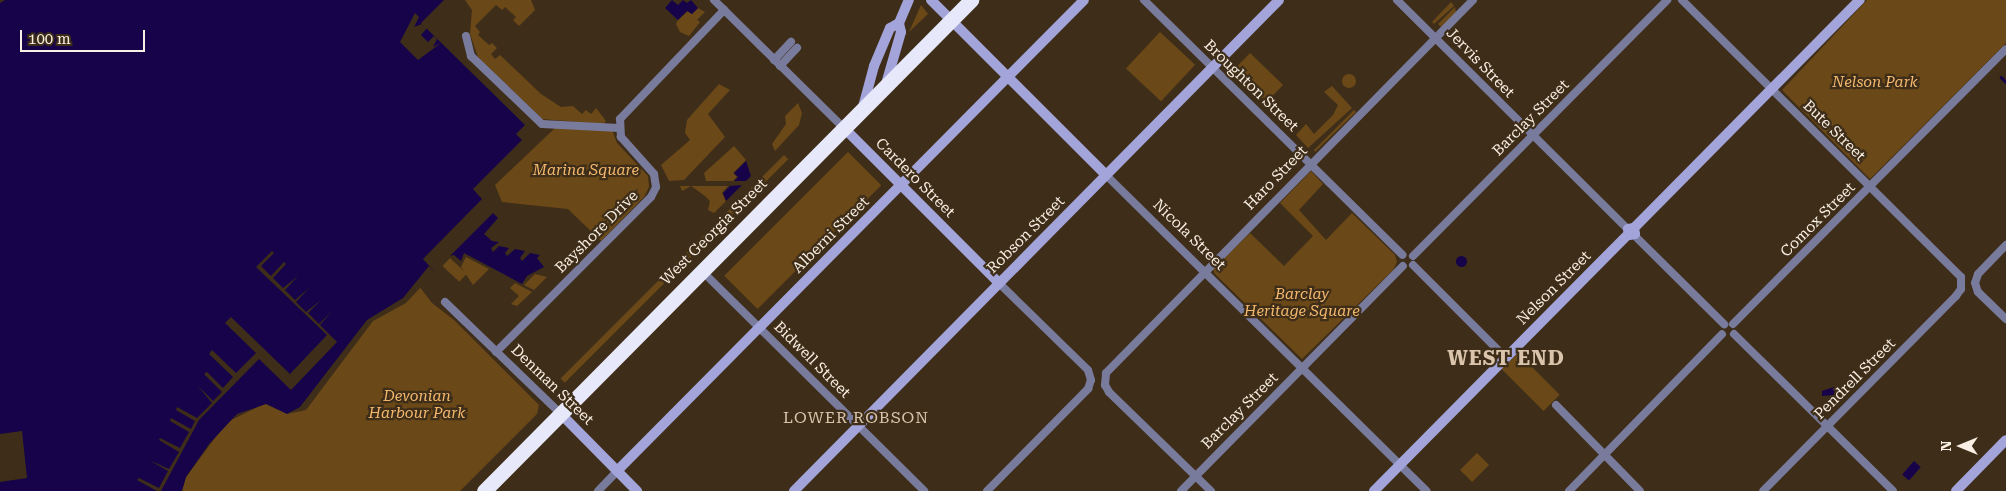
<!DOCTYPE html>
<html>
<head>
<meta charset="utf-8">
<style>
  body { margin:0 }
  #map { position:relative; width:2006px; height:491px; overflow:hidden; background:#3e2e19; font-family:"Roboto Serif",serif }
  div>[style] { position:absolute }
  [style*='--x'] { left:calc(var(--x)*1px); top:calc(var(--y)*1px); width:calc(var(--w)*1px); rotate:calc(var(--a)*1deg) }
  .green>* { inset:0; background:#6b4817; transform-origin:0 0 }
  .round { border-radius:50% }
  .water>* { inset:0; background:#160349; transform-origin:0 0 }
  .pier>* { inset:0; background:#3e2e19 }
  .stream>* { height:2.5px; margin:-1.25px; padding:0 1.25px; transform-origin:1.25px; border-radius:1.25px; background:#160349 }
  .street>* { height:8px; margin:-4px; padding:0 4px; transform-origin:4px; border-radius:4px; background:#797b9d }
  .secondary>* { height:10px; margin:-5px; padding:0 5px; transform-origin:5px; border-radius:5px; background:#a2a4da }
  .highway>* { height:15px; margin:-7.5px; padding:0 7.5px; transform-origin:7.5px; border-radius:7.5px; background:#e7e8f9 }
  span { translate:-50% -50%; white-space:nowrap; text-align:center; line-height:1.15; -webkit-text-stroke:4.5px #3e2e19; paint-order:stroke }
  .street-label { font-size:15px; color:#f9efe2 }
  .park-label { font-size:15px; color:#f5b96e; font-style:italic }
  .neighbourhood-label { font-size:16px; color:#dac5ac; letter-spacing:1px }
  .district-label { font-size:20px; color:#dac5ac; font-weight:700; letter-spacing:1px }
  .north { position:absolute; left:1936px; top:421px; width:50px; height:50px; -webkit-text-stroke:4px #3e2e19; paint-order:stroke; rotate:270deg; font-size:14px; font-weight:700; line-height:20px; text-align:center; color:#f9efe2 }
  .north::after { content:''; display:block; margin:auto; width:18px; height:22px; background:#f9efe2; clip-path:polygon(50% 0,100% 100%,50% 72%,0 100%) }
  .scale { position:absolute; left:20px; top:30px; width:125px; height:22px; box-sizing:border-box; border:2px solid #f9efe2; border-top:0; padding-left:6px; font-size:15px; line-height:18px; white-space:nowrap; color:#f9efe2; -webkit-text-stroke:4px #3e2e19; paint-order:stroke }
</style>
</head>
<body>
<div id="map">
  <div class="green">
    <i style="clip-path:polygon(465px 0,531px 0,535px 10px,519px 26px,513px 20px,516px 17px,505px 7px,502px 10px,496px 5px,475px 26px,480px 32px,478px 35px,489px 45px,492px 43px,497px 48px,491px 54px,495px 59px,500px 55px,541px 94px,561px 107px,573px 106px,582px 114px,586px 110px,591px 114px,596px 108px,606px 121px,603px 124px,542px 119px,478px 57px,470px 34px,472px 10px)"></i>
    <i style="clip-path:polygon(1867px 0,2006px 0,2006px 43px,1870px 179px,1782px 90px)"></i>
    <i style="clip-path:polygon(1451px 2px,1454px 6px,1434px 24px,1432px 22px)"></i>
    <i style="clip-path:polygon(921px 5px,928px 14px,909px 32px)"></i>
    <i style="clip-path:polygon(1455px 7px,1456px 13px,1441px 27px,1438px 24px)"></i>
    <i style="clip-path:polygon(698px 8px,705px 12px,697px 20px,700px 22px,689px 36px,680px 32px,676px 24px,678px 20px,688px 11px,692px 14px)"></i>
    <i style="left:1160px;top:32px;width:48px;height:50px;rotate:43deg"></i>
    <i style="left:1250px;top:53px;width:46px;height:24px;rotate:44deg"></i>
    <i class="round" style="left:1342px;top:74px;width:14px;height:14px"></i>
    <i style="clip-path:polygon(719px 84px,730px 90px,708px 114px,725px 137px,684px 180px,669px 181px,661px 165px,690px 140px,685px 133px,687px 120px)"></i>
    <i style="clip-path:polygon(1332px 86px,1352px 108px,1308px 148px,1296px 135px,1306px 124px,1314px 134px,1333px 115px,1338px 105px,1324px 92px)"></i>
    <i style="clip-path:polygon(798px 103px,802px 113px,799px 125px,775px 151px,772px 144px,786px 124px,785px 116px)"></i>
    <i style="clip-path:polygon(1354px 110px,1356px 112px,1315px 152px,1314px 150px)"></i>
    <i style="clip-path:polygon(555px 128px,612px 130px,617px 143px,648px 176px,649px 187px,644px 197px,601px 241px,568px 209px,502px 202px,495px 185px)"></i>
    <i style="clip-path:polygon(734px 146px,746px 160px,733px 173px,737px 177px,733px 181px,706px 181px,704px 173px)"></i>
    <i style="left:848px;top:152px;width:47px;height:175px;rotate:45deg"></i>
    <i style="left:784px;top:155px;width:6px;height:316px;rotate:45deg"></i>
    <i style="clip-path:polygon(1311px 171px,1323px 184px,1299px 210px,1326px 240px,1352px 213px,1395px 255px,1397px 262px,1393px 270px,1302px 359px,1215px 274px,1213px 269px,1250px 233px,1284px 266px,1313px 236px,1280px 203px)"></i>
    <i style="clip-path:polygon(680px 186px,728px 186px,722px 193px,726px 201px,714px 213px,708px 210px,710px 201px,705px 196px,691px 186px,682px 191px)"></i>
    <i style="clip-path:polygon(466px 257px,489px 269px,473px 285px,461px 267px)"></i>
    <i style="left:450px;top:258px;width:23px;height:11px;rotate:43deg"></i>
    <i style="clip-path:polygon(535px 274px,547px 277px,534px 290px,524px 285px)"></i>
    <i style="clip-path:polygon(515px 283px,532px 292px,517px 306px,511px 304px,519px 296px,510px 288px)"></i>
    <i style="clip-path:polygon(419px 286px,432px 303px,454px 320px,539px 405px,537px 414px,460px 491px,182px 491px,186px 477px,227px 422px,264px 404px,271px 404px,287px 414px,372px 320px)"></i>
    <i style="left:1518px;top:353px;width:59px;height:23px;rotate:45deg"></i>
    <i style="left:1477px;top:453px;width:17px;height:24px;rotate:45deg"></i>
  </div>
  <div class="water">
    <i style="clip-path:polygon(5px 0,444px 0,421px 23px,525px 125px,516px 134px,522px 140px,473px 189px,482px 199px,423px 259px,434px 271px,404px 301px,372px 320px,310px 404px,287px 414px,266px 404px,237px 414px,209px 444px,186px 477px,182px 491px,0 491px,0 3px)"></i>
    <i style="clip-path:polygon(672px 0,678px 5px,683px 0,687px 3px,691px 0,698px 8px,692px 14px,687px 11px,678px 20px,665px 8px)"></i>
    <i style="clip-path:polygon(746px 161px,751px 176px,746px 181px,734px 181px,738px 177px,734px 173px)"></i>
    <i style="clip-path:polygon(742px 185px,726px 201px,723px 193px,730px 186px)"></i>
    <i style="clip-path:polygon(493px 213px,498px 218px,484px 234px,492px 241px,499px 242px,491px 248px,493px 252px,499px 246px,509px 248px,505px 253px,507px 256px,515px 249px,525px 251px,520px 258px,522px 261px,530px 253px,540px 255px,537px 258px,544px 267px,527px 276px,522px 284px,464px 253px,461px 261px,454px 255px,450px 256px)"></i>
    <i class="round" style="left:1455.5px;top:255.5px;width:11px;height:11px"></i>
    <i style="clip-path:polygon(1834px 387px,1837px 390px,1834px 395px,1822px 396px,1822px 391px)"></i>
    <i style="left:1914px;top:461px;width:9px;height:18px;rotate:41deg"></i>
  </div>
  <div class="pier">
    <i style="clip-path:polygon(415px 13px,419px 17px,414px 27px,422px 24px,427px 28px,421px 35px,428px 42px,434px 36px,437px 39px,433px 47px,441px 43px,418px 60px,400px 42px)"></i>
    <i style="clip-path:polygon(272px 251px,274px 253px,261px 266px,271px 276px,284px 262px,286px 264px,273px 278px,283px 288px,298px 276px,285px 290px,295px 300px,309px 288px,296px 302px,306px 312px,321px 300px,308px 313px,319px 324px,332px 311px,320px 325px,337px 342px,291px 390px,259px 359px,199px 420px,161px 491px,157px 491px,137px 480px,139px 478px,159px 488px,168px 471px,149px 460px,169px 469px,179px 452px,159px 440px,160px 438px,180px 448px,189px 432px,170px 421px,171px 418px,191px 429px,195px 421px,176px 410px,177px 407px,197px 418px,212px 403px,197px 385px,213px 401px,222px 392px,204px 374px,207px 372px,223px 388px,233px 377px,209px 354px,212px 350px,236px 373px,256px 353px,225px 323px,231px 317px,290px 374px,327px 335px,256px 267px)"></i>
    <i style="clip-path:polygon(429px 266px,435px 272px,406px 303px,373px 321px,306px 410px,287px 414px,300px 407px,367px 320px,403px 298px)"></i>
    <i style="clip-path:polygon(22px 431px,27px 478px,0 482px,0 434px)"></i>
  </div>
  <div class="stream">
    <i style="--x:2001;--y:77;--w:7;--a:45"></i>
  </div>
  <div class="street">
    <i style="--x:714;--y:0;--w:181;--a:44.6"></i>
    <i style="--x:1144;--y:0;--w:363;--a:44.6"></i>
    <i style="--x:1397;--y:0;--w:325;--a:44.8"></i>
    <i style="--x:1682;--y:0;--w:393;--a:44.8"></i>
    <i style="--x:1961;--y:277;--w:12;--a:90"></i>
    <i style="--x:1961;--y:289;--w:9;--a:126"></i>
    <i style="--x:1956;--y:296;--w:274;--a:134.7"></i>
    <i style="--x:466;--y:36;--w:21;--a:76"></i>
    <i style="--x:471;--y:56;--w:98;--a:43.8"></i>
    <i style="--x:542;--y:124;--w:77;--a:3"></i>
    <i style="--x:774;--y:60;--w:25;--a:-47"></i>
    <i style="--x:780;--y:66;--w:25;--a:-47"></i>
    <i style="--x:1106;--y:175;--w:450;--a:44.6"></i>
    <i style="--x:1634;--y:235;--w:127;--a:44.7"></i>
    <i style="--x:2006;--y:245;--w:40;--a:134"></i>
    <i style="--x:1978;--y:274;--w:9;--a:108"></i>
    <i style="--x:1975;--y:283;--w:9;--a:72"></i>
    <i style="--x:1978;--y:292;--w:39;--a:44"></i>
    <i style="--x:1413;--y:256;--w:361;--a:-45.2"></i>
    <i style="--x:1413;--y:265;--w:132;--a:45"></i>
    <i style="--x:701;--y:270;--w:314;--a:44.7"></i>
    <i style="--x:445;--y:302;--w:160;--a:44"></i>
    <i style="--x:1733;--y:324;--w:387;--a:-45.2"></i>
    <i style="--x:1734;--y:334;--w:223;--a:44.6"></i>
    <i style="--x:496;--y:352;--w:219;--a:-45"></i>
    <i style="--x:651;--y:197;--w:11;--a:-63"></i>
    <i style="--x:656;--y:187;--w:13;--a:-99"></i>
    <i style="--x:654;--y:174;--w:50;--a:-131.7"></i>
    <i style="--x:621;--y:137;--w:18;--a:-93"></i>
    <i style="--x:620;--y:119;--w:151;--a:-46.3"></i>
    <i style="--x:1556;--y:405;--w:120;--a:45.7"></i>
    <i style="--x:598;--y:491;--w:28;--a:-46"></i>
    <i style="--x:987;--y:491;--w:144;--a:-45.3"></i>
    <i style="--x:1088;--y:389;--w:9;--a:-72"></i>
    <i style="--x:1091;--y:380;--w:10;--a:-107"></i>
    <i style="--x:1088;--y:370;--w:124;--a:-135.7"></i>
    <i style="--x:1181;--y:491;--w:316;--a:-45.4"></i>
    <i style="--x:1211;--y:491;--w:142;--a:-135.9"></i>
    <i style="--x:1109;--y:392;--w:8;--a:-120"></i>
    <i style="--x:1105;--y:385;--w:12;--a:-85"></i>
    <i style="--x:1106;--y:373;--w:523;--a:-45.46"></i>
    <i style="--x:1569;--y:491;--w:219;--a:-45.7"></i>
  </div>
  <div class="secondary">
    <i style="--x:931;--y:0;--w:247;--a:45"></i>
    <i style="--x:886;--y:84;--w:54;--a:-73.9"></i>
    <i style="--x:901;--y:32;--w:9;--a:-103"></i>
    <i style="--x:863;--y:107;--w:42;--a:-75"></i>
    <i style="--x:874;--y:66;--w:41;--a:-67.2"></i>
    <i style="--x:890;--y:28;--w:10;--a:-29"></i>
    <i style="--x:899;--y:23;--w:25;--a:-67"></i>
    <i style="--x:843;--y:127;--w:221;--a:45"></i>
    <i style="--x:1634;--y:228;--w:6;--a:81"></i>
    <i style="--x:1635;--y:234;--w:6;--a:171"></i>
    <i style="--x:1629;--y:235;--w:6;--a:-99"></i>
    <i style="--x:1628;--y:229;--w:6;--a:-9"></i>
    <i style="--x:1634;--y:228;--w:321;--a:-45.3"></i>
    <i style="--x:560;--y:413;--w:110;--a:45.4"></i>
    <i style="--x:617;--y:471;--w:663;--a:-45.24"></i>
    <i style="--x:794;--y:491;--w:690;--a:-45.35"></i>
    <i style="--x:1374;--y:491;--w:361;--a:-45.3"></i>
    <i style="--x:1956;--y:491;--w:71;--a:-45.6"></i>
  </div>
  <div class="highway">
    <i style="--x:484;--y:491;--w:692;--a:-45.23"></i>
  </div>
  <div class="street-label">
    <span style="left:1480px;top:63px;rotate:46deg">Jervis Street</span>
    <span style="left:1251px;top:86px;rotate:44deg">Broughton Street</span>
    <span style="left:1531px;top:118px;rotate:-45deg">Barclay Street</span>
    <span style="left:1834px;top:131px;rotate:44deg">Bute Street</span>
    <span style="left:915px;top:178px;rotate:45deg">Cardero Street</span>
    <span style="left:1276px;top:178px;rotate:-46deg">Haro Street</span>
    <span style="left:1818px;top:220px;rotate:-45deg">Comox Street</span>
    <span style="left:597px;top:232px;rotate:-45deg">Bayshore Drive</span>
    <span style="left:714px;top:232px;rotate:-45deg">West Georgia Street</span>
    <span style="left:831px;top:235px;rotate:-45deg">Alberni Street</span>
    <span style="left:1026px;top:235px;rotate:-45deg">Robson Street</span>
    <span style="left:1189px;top:235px;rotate:44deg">Nicola Street</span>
    <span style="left:1554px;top:288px;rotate:-45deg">Nelson Street</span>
    <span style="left:812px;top:360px;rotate:45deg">Bidwell Street</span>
    <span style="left:1855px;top:379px;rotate:-45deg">Pendrell Street</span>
    <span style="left:552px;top:385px;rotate:44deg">Denman Street</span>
    <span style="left:1240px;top:411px;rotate:-45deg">Barclay Street</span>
  </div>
  <div class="park-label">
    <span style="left:1875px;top:83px">Nelson Park</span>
    <span style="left:586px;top:171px">Marina Square</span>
    <span style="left:1302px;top:303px">Barclay<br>Heritage Square</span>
    <span style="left:417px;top:405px">Devonian<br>Harbour Park</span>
  </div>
  <div class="neighbourhood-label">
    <span style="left:856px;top:418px">LOWER ROBSON</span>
  </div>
  <div class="district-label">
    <span style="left:1506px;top:358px">WEST END</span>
  </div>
  <div class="north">N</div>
  <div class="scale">100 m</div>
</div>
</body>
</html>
